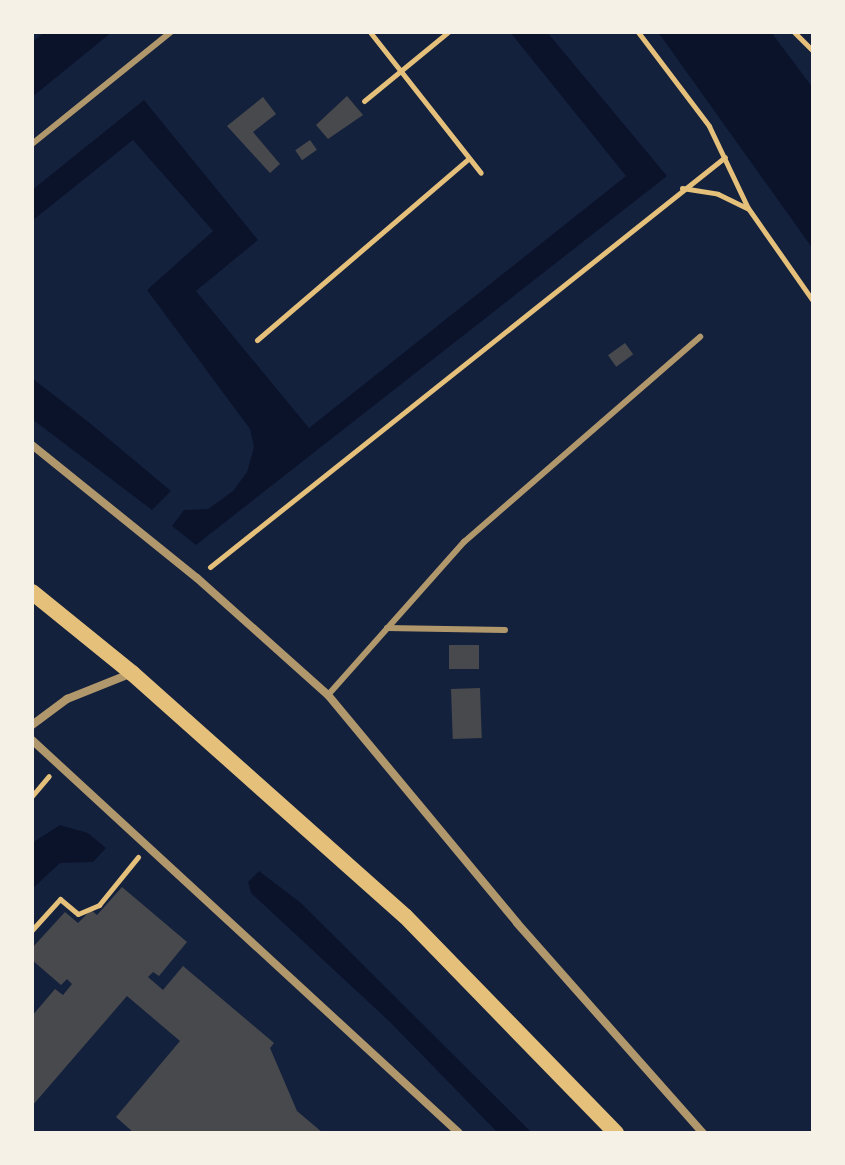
<!DOCTYPE html>
<html>
<head>
<meta charset="utf-8">
<style>
  body { margin:0 }
  #map { position:relative; width:845px; height:1165px; overflow:hidden; background:#14213d; font-family:"Open Sans",sans-serif }
  div>[style] { position:absolute }
  [style*='--x'] { left:calc(var(--x)*1px); top:calc(var(--y)*1px); width:calc(var(--w)*1px); rotate:calc(var(--a)*1deg) }
  .water>* { inset:0; background:#0b132b }
  .building>* { inset:0; background:#48494c; transform-origin:0 0 }
  .path>* { height:5px; margin:-2.5px; padding:0 2.5px; transform-origin:2.5px; border-radius:2.5px; background:#e5c07b }
  .service>* { height:6px; margin:-3px; padding:0 3px; transform-origin:3px; border-radius:3px; background:#b1986c }
  .minor>* { height:8px; margin:-4px; padding:0 4px; transform-origin:4px; border-radius:4px; background:#b1986c }
  .secondary>* { height:16px; margin:-8px; padding:0 8px; transform-origin:8px; border-radius:8px; background:#e5c07b }
  span { translate:-50% -50%; white-space:nowrap; text-align:center; line-height:1.15; -webkit-text-stroke:8px #f6f1e7; paint-order:stroke }
  .frame { position:absolute; inset:0; border:34px solid #f6f1e7; pointer-events:none }
</style>
</head>
<body>
<div id="map">
  <div class="water">
    <i style="clip-path:polygon(45px 32px,112px 32px,32px 97px,32px 42px)"></i>
    <i style="clip-path:polygon(510px 32px,547px 32px,667px 176px,196px 545px,172px 526px,184px 510px,208px 509px,233px 491px,247px 472px,254px 447px,250px 429px,147px 290px,213px 231px,133px 140px,32px 221px,32px 190px,144px 100px,258px 240px,196px 291px,309px 428px,626px 176px)"></i>
    <i style="clip-path:polygon(658px 32px,771px 32px,813px 88px,813px 249px)"></i>
    <i style="clip-path:polygon(32px 378px,91px 424px,171px 491px,152px 510px,32px 419px)"></i>
    <i style="clip-path:polygon(60px 825px,88px 833px,106px 848px,93px 862px,60px 863px,32px 889px,32px 843px)"></i>
    <i style="clip-path:polygon(259px 871px,301px 903px,532px 1133px,498px 1133px,390px 1022px,251px 893px,248px 882px)"></i>
  </div>
  <div class="building">
    <i style="clip-path:polygon(347px 96px,363px 115px,328px 139px,316px 125px)"></i>
    <i style="clip-path:polygon(263px 97px,276px 114px,253px 132px,280px 164px,270px 173px,227px 126px)"></i>
    <i style="left:310px;top:140px;width:12px;height:18px;rotate:55deg"></i>
    <i style="left:625px;top:343px;width:14px;height:21px;rotate:54deg"></i>
    <i style="left:479px;top:645px;width:24px;height:30px;rotate:90deg"></i>
    <i style="left:480px;top:688px;width:50px;height:29px;rotate:88deg"></i>
    <i style="clip-path:polygon(122px 887px,187px 942px,159px 976px,153px 972px,148px 977px,163px 990px,183px 966px,274px 1043px,270px 1048px,297px 1111px,323px 1133px,134px 1133px,116px 1117px,180px 1041px,127px 996px,32px 1106px,32px 1016px,55px 989px,63px 995px,72px 984px,67px 979px,61px 985px,32px 960px,32px 948px,65px 912px,78px 923px,91px 910px,97px 915px)"></i>
  </div>
  <div class="path">
    <i style="--x:370;--y:32;--w:179;--a:51.8"></i>
    <i style="--x:638;--y:32;--w:118;--a:52.9"></i>
    <i style="--x:709;--y:126;--w:91;--a:64.6"></i>
    <i style="--x:748;--y:208;--w:113;--a:55"></i>
    <i style="--x:794;--y:32;--w:27;--a:45"></i>
    <i style="--x:364;--y:101;--w:109;--a:-39.4"></i>
    <i style="--x:682;--y:188;--w:36;--a:9"></i>
    <i style="--x:718;--y:194;--w:32;--a:26"></i>
    <i style="--x:257;--y:340;--w:279;--a:-40.6"></i>
    <i style="--x:210;--y:567;--w:658;--a:-38.52"></i>
    <i style="--x:32;--y:796;--w:26;--a:-50"></i>
    <i style="--x:32;--y:930;--w:42;--a:-47.9"></i>
    <i style="--x:60;--y:899;--w:23;--a:40"></i>
    <i style="--x:78;--y:914;--w:23;--a:-23"></i>
    <i style="--x:99;--y:905;--w:62;--a:-50.9"></i>
  </div>
  <div class="service">
    <i style="--x:32;--y:144;--w:179;--a:-38.9"></i>
    <i style="--x:387;--y:628;--w:118;--a:1"></i>
    <i style="--x:328;--y:695;--w:205;--a:-48.4"></i>
    <i style="--x:464;--y:542;--w:313;--a:-41"></i>
  </div>
  <div class="minor">
    <i style="--x:32;--y:445;--w:212;--a:38.9"></i>
    <i style="--x:197;--y:578;--w:176;--a:41.8"></i>
    <i style="--x:328;--y:695;--w:296;--a:50.3"></i>
    <i style="--x:517;--y:923;--w:281;--a:48.5"></i>
    <i style="--x:32;--y:725;--w:44;--a:-36.6"></i>
    <i style="--x:67;--y:699;--w:70;--a:-21.8"></i>
    <i style="--x:32;--y:740;--w:580;--a:42.63"></i>
  </div>
  <div class="secondary">
    <i style="--x:32;--y:592;--w:129;--a:39"></i>
    <i style="--x:132;--y:673;--w:365;--a:41.7"></i>
    <i style="--x:405;--y:916;--w:303;--a:45.8"></i>
  </div>
  <div class="frame"></div>
</div>
</body>
</html>
